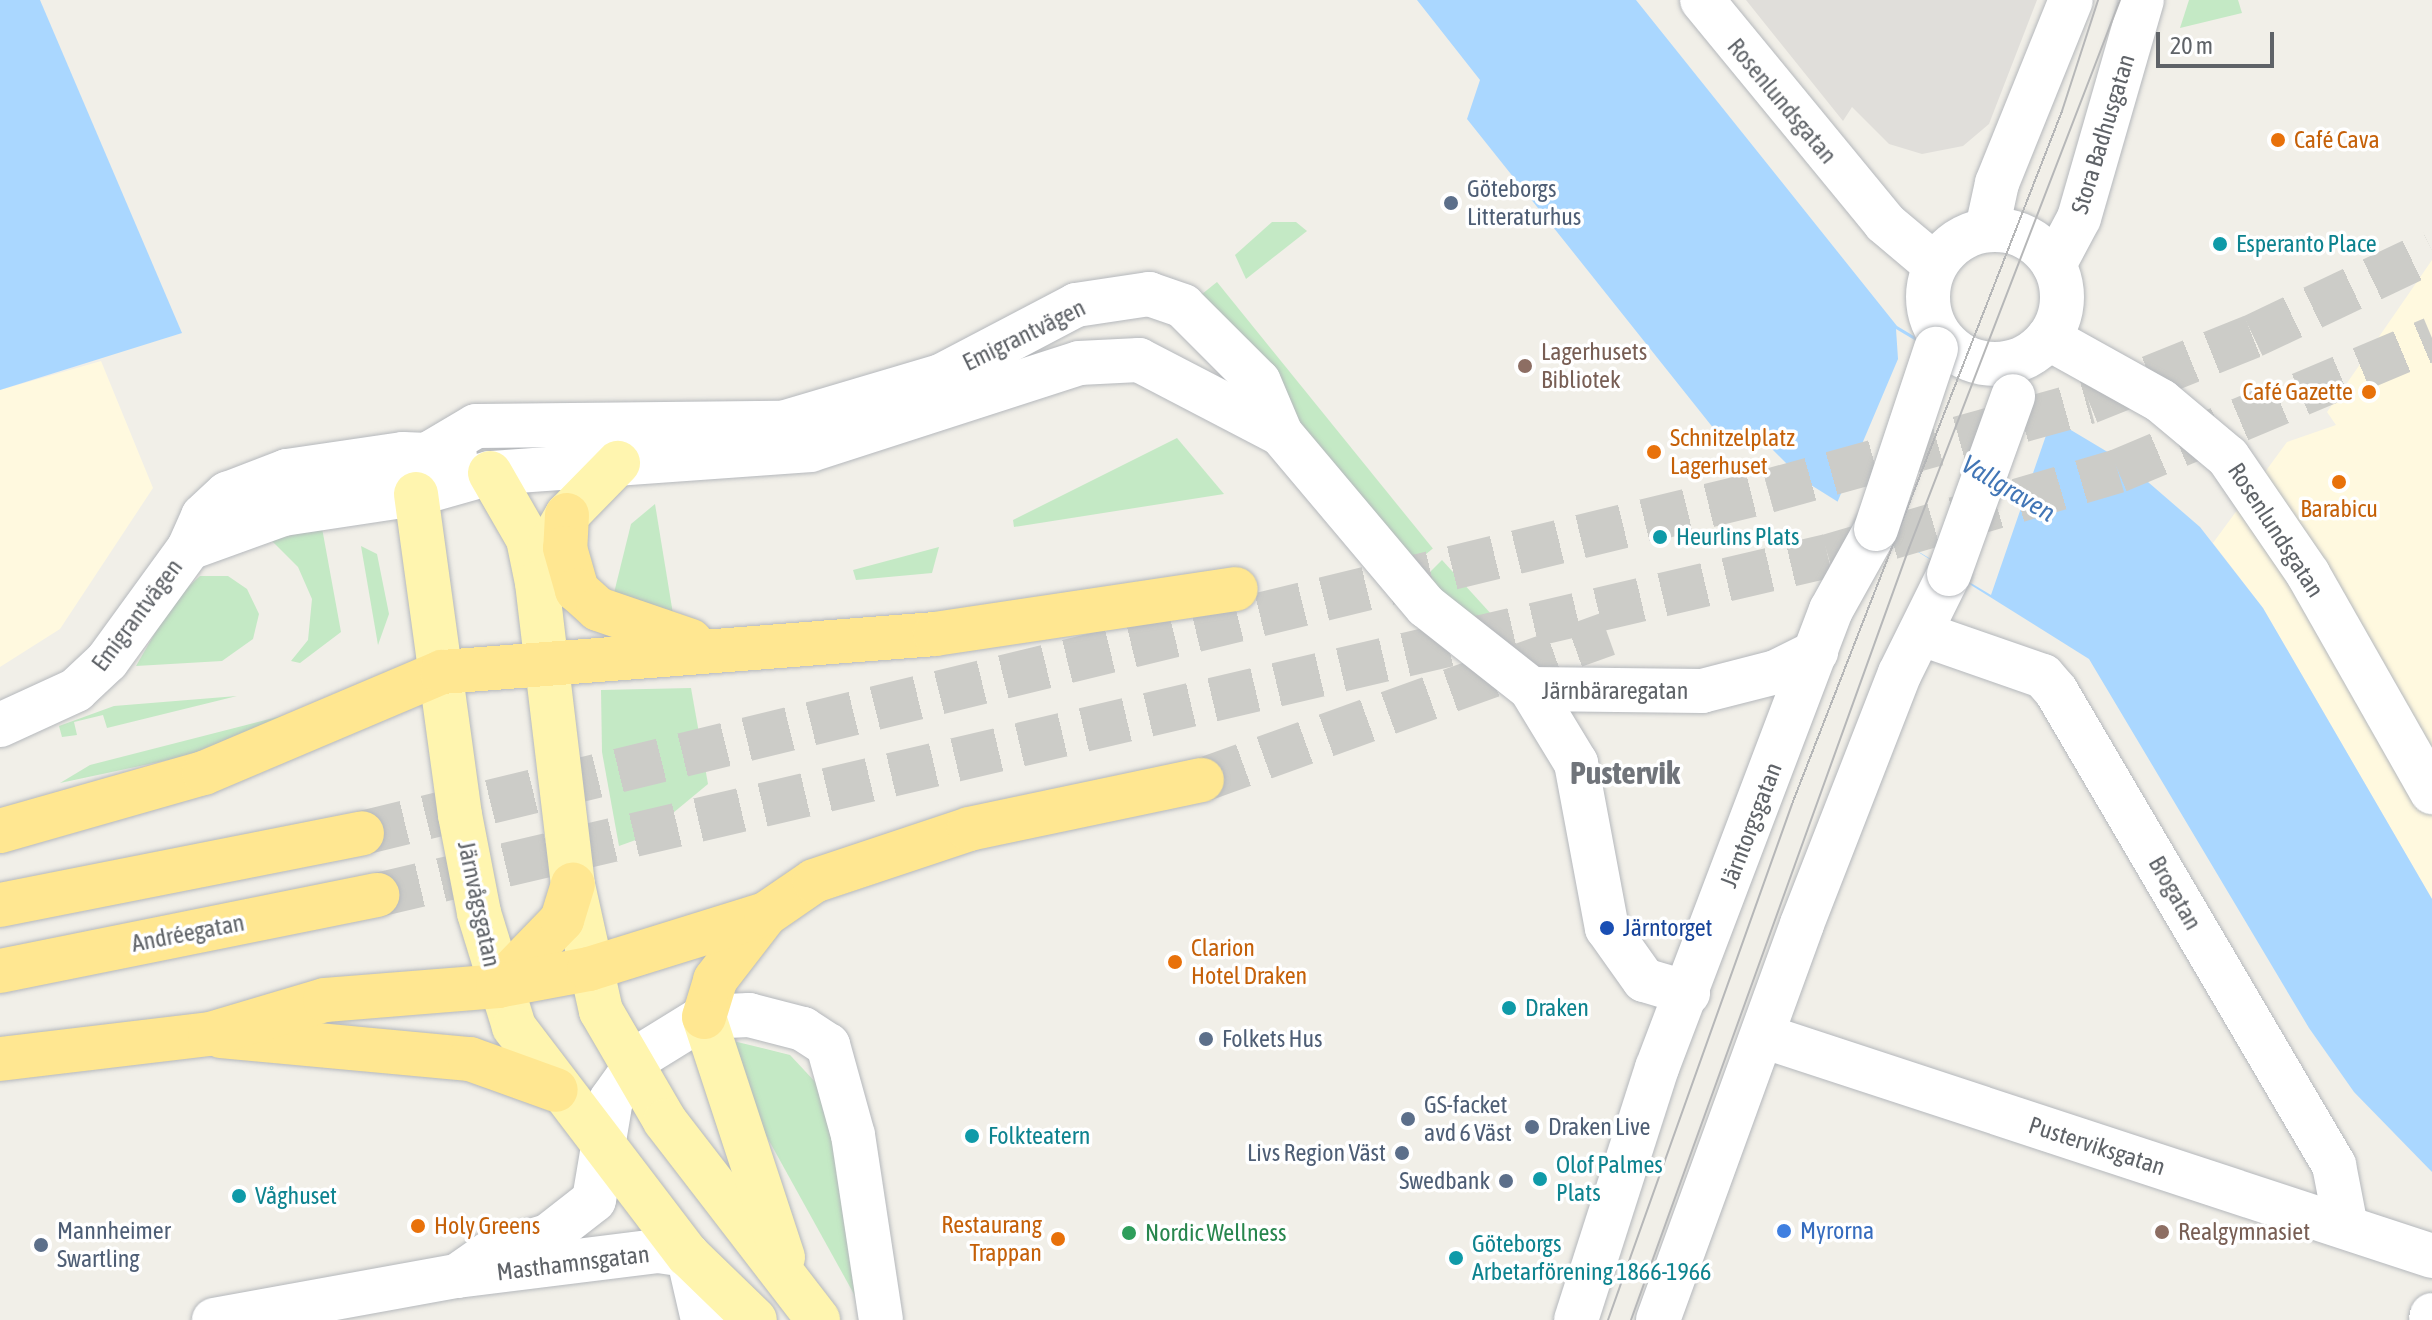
<!DOCTYPE html>
<html>
<head>
<meta charset="utf-8">
<style>
  body { margin:0 }
  #map { position:relative; width:2432px; height:1320px; overflow:hidden; background:#f1efe8; font-family:"Asap Condensed",sans-serif }
  div>[style] { position:absolute }
  [style*='--x'] { left:calc(var(--x)*1px); top:calc(var(--y)*1px); width:calc(var(--w)*1px); rotate:calc(var(--a)*1deg) }
  .commercial>* { inset:0; background:#fff9df }
  .industrial>* { inset:0; background:#e0deda }
  .green>* { inset:0; background:#c4e9c5; transform-origin:0 0 }
  .water>* { inset:0; background:#aad7ff }
  .pier>* { inset:0; background:#f1efe8 }
  .highway-tunnel>* { height:44px; margin-top:-22px; transform-origin:0; background:repeating-linear-gradient(90deg,#ccccc8 0 44px,transparent 0 66px) }
  .roads { filter:drop-shadow(0 0 2px #b5b8bc) drop-shadow(0 0 2px #b5b8bc) }
  .minor>* { height:44px; margin:-22px; padding:0 22px; transform-origin:22px; border-radius:22px; background:#fff }
  .minor>.ring { margin:-22px; padding:0; box-sizing:content-box; background:none; border:44px solid #fff; border-radius:50% }
  .major>* { height:44px; margin:-22px; padding:0 22px; transform-origin:22px; border-radius:22px; background:#fff5af }
  .highway>* { height:44px; margin:-22px; padding:0 22px; transform-origin:22px; border-radius:22px; background:#ffe791 }
  .tram>* { height:2px; margin:-1px; padding:0 1px; transform-origin:1px; border-radius:1px; background:#b6b7b8 }
  .bridges { filter:drop-shadow(0 0 2px #b5b8bc) drop-shadow(0 0 2px #b5b8bc) }
  .minor-bridge>* { height:44px; margin:-22px; padding:0 22px; transform-origin:22px; border-radius:22px; background:#fff }
  .dots>* { width:22px; height:22px; translate:-50% -50%; box-sizing:border-box; border:4px solid #fff; border-radius:50% }
  span { translate:-50% -50%; white-space:nowrap; text-align:center; line-height:1.15; -webkit-text-stroke:7px #fff; paint-order:stroke }
  .street-label { font-size:24px; color:#5f6368 }
  .food-label { font-size:24px; color:#c56008 }
  .left { translate:0 -50%; text-align:left }
  .right { translate:-100% -50%; text-align:right }
  .service-label { font-size:24px; color:#4e5e75 }
  .culture-label { font-size:24px; color:#0d838f }
  .education-label { font-size:24px; color:#785e54 }
  .transit-label { font-size:24px; color:#164399 }
  .shop-label { font-size:24px; color:#366cbe }
  .leisure-label { font-size:24px; color:#27864d }
  .water-label { font-size:26px; color:#4276b6; font-style:italic }
  .district-label { font-size:32px; color:#70747a; font-weight:700 }
  .scale { position:absolute; left:2156px; top:32px; width:118px; height:36px; box-sizing:border-box; border:4px solid #5f6368; border-top:0; padding-left:10px; font-size:24px; line-height:28px; white-space:nowrap; color:#5f6368; -webkit-text-stroke:6px #fff; paint-order:stroke }
</style>
</head>
<body>
<div id="map">
  <div class="commercial">
    <i style="clip-path:polygon(2432px 260px,2432px 899px,2263px 608px,2213px 543px,2287px 442px,2336px 425px,2327px 412px)"></i>
    <i style="clip-path:polygon(101px 361px,153px 488px,60px 629px,0 667px,0 390px)"></i>
  </div>
  <div class="industrial">
    <i style="clip-path:polygon(1746px 0,2037px 0,1989px 124px,1963px 146px,1922px 154px,1889px 144px,1852px 107px,1843px 121px)"></i>
  </div>
  <div class="green">
    <i style="clip-path:polygon(2189px 0,2238px 0,2242px 13px,2180px 28px)"></i>
    <i style="clip-path:polygon(1272px 222px,1296px 222px,1307px 231px,1246px 279px,1235px 255px)"></i>
    <i style="left:1217px;top:282px;width:343px;height:24px;rotate:51deg"></i>
    <i style="clip-path:polygon(1177px 438px,1224px 494px,1014px 527px,1013px 520px)"></i>
    <i style="clip-path:polygon(655px 504px,673px 614px,614px 593px,631px 524px)"></i>
    <i style="clip-path:polygon(322px 528px,341px 632px,300px 663px,291px 661px,308px 640px,312px 599px,298px 567px,271px 540px)"></i>
    <i style="clip-path:polygon(361px 546px,377px 554px,389px 614px,378px 645px)"></i>
    <i style="clip-path:polygon(939px 547px,932px 573px,856px 580px,853px 570px)"></i>
    <i style="clip-path:polygon(1442px 560px,1512px 637px,1504px 649px,1457px 612px,1428px 574px)"></i>
    <i style="clip-path:polygon(200px 576px,228px 576px,247px 589px,259px 614px,253px 639px,222px 661px,136px 666px,174px 600px)"></i>
    <i style="clip-path:polygon(691px 688px,708px 784px,644px 837px,619px 846px,602px 752px,601px 690px)"></i>
    <i style="clip-path:polygon(237px 696px,107px 728px,103px 715px,74px 722px,77px 735px,62px 737px,59px 726px,114px 706px)"></i>
    <i style="clip-path:polygon(293px 713px,201px 753px,60px 783px,90px 765px)"></i>
    <i style="clip-path:polygon(729px 1040px,790px 1055px,819px 1086px,846px 1187px,855px 1296px,751px 1108px)"></i>
  </div>
  <div class="water">
    <i style="clip-path:polygon(0 0,40px 0,182px 333px,0 390px)"></i>
    <i style="clip-path:polygon(1417px 0,1636px 0,1897px 326px,2126px 463px,2200px 527px,2263px 608px,2432px 899px,2432px 1172px,2354px 1092px,2309px 1028px,2089px 659px,1803px 480px,1766px 443px,1730px 449px,1467px 119px,1480px 80px)"></i>
  </div>
  <div class="pier">
    <i style="clip-path:polygon(1896px 329px,2051px 421px,1991px 595px,1837px 503px,1898px 359px)"></i>
  </div>
  <div class="highway-tunnel">
    <i style="--x:1202;--y:780;--w:431;--a:-19.8"></i>
    <i style="--x:362;--y:833;--w:1447;--a:-13.67"></i>
    <i style="--x:1768;--y:491;--w:333;--a:-15.5"></i>
    <i style="--x:2089;--y:402;--w:177;--a:-21.9"></i>
    <i style="--x:2253;--y:336;--w:198;--a:-25.4"></i>
    <i style="--x:377;--y:895;--w:1490;--a:-13.15"></i>
    <i style="--x:1828;--y:556;--w:302;--a:-16.3"></i>
    <i style="--x:2118;--y:471;--w:341;--a:-22.8"></i>
  </div>
  <div class="roads">
    <div class="minor">
      <i style="--x:1702;--y:0;--w:288;--a:50.6"></i>
      <i style="--x:1885;--y:223;--w:65;--a:40"></i>
      <i style="--x:1987;--y:229;--w:47;--a:-77.7"></i>
      <i style="--x:1997;--y:183;--w:197;--a:-68"></i>
      <i class="ring" style="left:1928px;top:230px;width:90px;height:90px"></i>
      <i style="--x:2054;--y:265;--w:53;--a:-62"></i>
      <i style="--x:2079;--y:218;--w:227;--a:-73.9"></i>
      <i style="--x:2048;--y:338;--w:129;--a:29.1"></i>
      <i style="--x:2161;--y:401;--w:87;--a:39.9"></i>
      <i style="--x:2228;--y:457;--w:142;--a:55.6"></i>
      <i style="--x:2308;--y:574;--w:251;--a:60.4"></i>
      <i style="--x:416;--y:494;--w:45;--a:-69.1"></i>
      <i style="--x:432;--y:452;--w:51;--a:-30.6"></i>
      <i style="--x:476;--y:426;--w:306;--a:-0.6"></i>
      <i style="--x:782;--y:423;--w:166;--a:-16.5"></i>
      <i style="--x:941;--y:376;--w:153;--a:-27.7"></i>
      <i style="--x:1076;--y:305;--w:74;--a:-8.6"></i>
      <i style="--x:1149;--y:294;--w:36;--a:19"></i>
      <i style="--x:1183;--y:306;--w:107;--a:45"></i>
      <i style="--x:1259;--y:382;--w:56;--a:67.1"></i>
      <i style="--x:1281;--y:434;--w:225;--a:49.9"></i>
      <i style="--x:1426;--y:606;--w:134;--a:38.3"></i>
      <i style="--x:1531;--y:689;--w:87;--a:58.7"></i>
      <i style="--x:1576;--y:763;--w:168;--a:79.4"></i>
      <i style="--x:1607;--y:928;--w:64;--a:54.6"></i>
      <i style="--x:1644;--y:980;--w:46;--a:16.5"></i>
      <i style="--x:189;--y:548;--w:35;--a:-66"></i>
      <i style="--x:203;--y:516;--w:33;--a:-43"></i>
      <i style="--x:227;--y:494;--w:64;--a:-21"></i>
      <i style="--x:287;--y:471;--w:117;--a:-8.3"></i>
      <i style="--x:403;--y:454;--w:52;--a:2.2"></i>
      <i style="--x:1925;--y:635;--w:125;--a:19.2"></i>
      <i style="--x:2043;--y:676;--w:20;--a:49"></i>
      <i style="--x:2056;--y:691;--w:550;--a:59.61"></i>
      <i style="--x:2334;--y:1165;--w:63;--a:79"></i>
      <i style="--x:1531;--y:689;--w:171;--a:0.7"></i>
      <i style="--x:1702;--y:691;--w:76;--a:-14.4"></i>
      <i style="--x:1776;--y:672;--w:45;--a:-26.6"></i>
      <i style="--x:0;--y:725;--w:84;--a:-24.7"></i>
      <i style="--x:76;--y:690;--w:42;--a:-43.1"></i>
      <i style="--x:107;--y:661;--w:140;--a:-54"></i>
      <i style="--x:189;--y:548;--w:100;--a:-19.9"></i>
      <i style="--x:283;--y:514;--w:134;--a:-8.6"></i>
      <i style="--x:416;--y:494;--w:77;--a:-15.8"></i>
      <i style="--x:490;--y:473;--w:321;--a:-4.1"></i>
      <i style="--x:810;--y:450;--w:283;--a:-17.9"></i>
      <i style="--x:1079;--y:363;--w:60;--a:-2.9"></i>
      <i style="--x:1139;--y:360;--w:160;--a:27.5"></i>
      <i style="--x:1763;--y:1036;--w:704;--a:18.2"></i>
      <i style="--x:457;--y:1276;--w:40;--a:-34.9"></i>
      <i style="--x:490;--y:1253;--w:60;--a:-16.3"></i>
      <i style="--x:548;--y:1236;--w:58;--a:-38"></i>
      <i style="--x:594;--y:1200;--w:101;--a:-80.4"></i>
      <i style="--x:611;--y:1100;--w:57;--a:-54.3"></i>
      <i style="--x:644;--y:1054;--w:70;--a:-31.7"></i>
      <i style="--x:704;--y:1017;--w:45;--a:-2.5"></i>
      <i style="--x:749;--y:1015;--w:56;--a:14.5"></i>
      <i style="--x:803;--y:1029;--w:30;--a:33"></i>
      <i style="--x:828;--y:1045;--w:93;--a:74.5"></i>
      <i style="--x:853;--y:1135;--w:187;--a:81.4"></i>
      <i style="--x:214;--y:1320;--w:247;--a:-10.3"></i>
      <i style="--x:457;--y:1276;--w:203;--a:-7.1"></i>
      <i style="--x:658;--y:1251;--w:30;--a:8"></i>
      <i style="--x:688;--y:1255;--w:67;--a:77"></i>
      <i style="--x:1576;--y:1320;--w:265;--a:-72.2"></i>
      <i style="--x:1657;--y:1068;--w:490;--a:-69.2"></i>
      <i style="--x:1831;--y:610;--w:93;--a:-60.9"></i>
      <i style="--x:1658;--y:1320;--w:421;--a:-70"></i>
      <i style="--x:1802;--y:924;--w:269;--a:-68.7"></i>
      <i style="--x:1900;--y:673;--w:110;--a:-63.7"></i>
      <i style="--x:2431;--y:1320;--w:5;--a:-79"></i>
    </div>
    <div class="major">
      <i style="--x:490;--y:473;--w:76;--a:60.1"></i>
      <i style="--x:528;--y:539;--w:45;--a:78.4"></i>
      <i style="--x:537;--y:583;--w:304;--a:83.2"></i>
      <i style="--x:573;--y:885;--w:129;--a:77.5"></i>
      <i style="--x:601;--y:1011;--w:127;--a:59.8"></i>
      <i style="--x:665;--y:1121;--w:251;--a:52.4"></i>
      <i style="--x:416;--y:494;--w:324;--a:82.2"></i>
      <i style="--x:460;--y:815;--w:100;--a:79"></i>
      <i style="--x:479;--y:913;--w:119;--a:72.9"></i>
      <i style="--x:514;--y:1027;--w:287;--a:52.7"></i>
      <i style="--x:688;--y:1255;--w:93;--a:44.1"></i>
      <i style="--x:549;--y:546;--w:36;--a:-60"></i>
      <i style="--x:567;--y:515;--w:73;--a:-45.6"></i>
      <i style="--x:704;--y:1017;--w:253;--a:71.8"></i>
    </div>
    <div class="highway">
      <i style="--x:567;--y:515;--w:33;--a:93"></i>
      <i style="--x:565;--y:548;--w:44;--a:74.1"></i>
      <i style="--x:577;--y:590;--w:28;--a:42"></i>
      <i style="--x:598;--y:609;--w:98;--a:19"></i>
      <i style="--x:0;--y:831;--w:212;--a:-15.9"></i>
      <i style="--x:204;--y:773;--w:259;--a:-23"></i>
      <i style="--x:442;--y:672;--w:494;--a:-4.4"></i>
      <i style="--x:935;--y:634;--w:304;--a:-8.5"></i>
      <i style="--x:0;--y:905;--w:369;--a:-11.2"></i>
      <i style="--x:0;--y:971;--w:385;--a:-11.4"></i>
      <i style="--x:498;--y:986;--w:92;--a:-45.9"></i>
      <i style="--x:562;--y:920;--w:37;--a:-73"></i>
      <i style="--x:704;--y:1017;--w:39;--a:-73"></i>
      <i style="--x:715;--y:980;--w:83;--a:-52.3"></i>
      <i style="--x:221;--y:1036;--w:250;--a:5.3"></i>
      <i style="--x:470;--y:1059;--w:91;--a:19.8"></i>
      <i style="--x:0;--y:1059;--w:211;--a:-6.8"></i>
      <i style="--x:210;--y:1034;--w:120;--a:-16.5"></i>
      <i style="--x:325;--y:1000;--w:174;--a:-4.6"></i>
      <i style="--x:498;--y:986;--w:93;--a:-10.6"></i>
      <i style="--x:589;--y:969;--w:185;--a:-17.3"></i>
      <i style="--x:766;--y:914;--w:58;--a:-34.5"></i>
      <i style="--x:814;--y:881;--w:163;--a:-18.5"></i>
      <i style="--x:969;--y:829;--w:238;--a:-11.9"></i>
    </div>
  </div>
  <div class="tram">
    <i style="--x:1608;--y:1320;--w:548;--a:-70.37"></i>
    <i style="--x:1792;--y:804;--w:744;--a:-68.71"></i>
    <i style="--x:2062;--y:111;--w:117;--a:-72"></i>
    <i style="--x:1631;--y:1320;--w:821;--a:-70.2"></i>
    <i style="--x:1909;--y:548;--w:587;--a:-68.94"></i>
  </div>
  <div class="bridges">
    <div class="minor-bridge">
      <i style="--x:1876;--y:529;--w:190;--a:-71.6"></i>
      <i style="--x:1949;--y:574;--w:189;--a:-70.2"></i>
    </div>
  </div>
  <div class="dots">
    <i style="left:2278px;top:140px;background:#e8710a"></i>
    <i style="left:1451px;top:203px;background:#5c6f8a"></i>
    <i style="left:2220px;top:244px;background:#0f9aa8"></i>
    <i style="left:1525px;top:366px;background:#8d6e63"></i>
    <i style="left:2369px;top:392px;background:#e8710a"></i>
    <i style="left:1654px;top:452px;background:#e8710a"></i>
    <i style="left:2339px;top:482px;background:#e8710a"></i>
    <i style="left:1660px;top:537px;background:#0f9aa8"></i>
    <i style="left:1607px;top:928px;background:#1a4fb4"></i>
    <i style="left:1175px;top:962px;background:#e8710a"></i>
    <i style="left:1509px;top:1008px;background:#0f9aa8"></i>
    <i style="left:1206px;top:1039px;background:#5c6f8a"></i>
    <i style="left:1408px;top:1119px;background:#5c6f8a"></i>
    <i style="left:1532px;top:1127px;background:#5c6f8a"></i>
    <i style="left:972px;top:1136px;background:#0f9aa8"></i>
    <i style="left:1402px;top:1153px;background:#5c6f8a"></i>
    <i style="left:1540px;top:1179px;background:#0f9aa8"></i>
    <i style="left:1506px;top:1181px;background:#5c6f8a"></i>
    <i style="left:239px;top:1196px;background:#0f9aa8"></i>
    <i style="left:418px;top:1226px;background:#e8710a"></i>
    <i style="left:1784px;top:1231px;background:#3f7fe0"></i>
    <i style="left:2162px;top:1232px;background:#8d6e63"></i>
    <i style="left:1129px;top:1233px;background:#2e9e5b"></i>
    <i style="left:1058px;top:1239px;background:#e8710a"></i>
    <i style="left:41px;top:1245px;background:#5c6f8a"></i>
    <i style="left:1456px;top:1258px;background:#0f9aa8"></i>
  </div>
  <div class="street-label">
    <span style="left:1782px;top:101px;rotate:50deg">Rosenlundsgatan</span>
    <span style="left:2103px;top:134px;rotate:-73deg">Stora Badhusgatan</span>
    <span style="left:1024px;top:335px;rotate:-26deg">Emigrantvägen</span>
    <span style="left:2276px;top:530px;rotate:57deg">Rosenlundsgatan</span>
    <span style="left:137px;top:615px;rotate:-53deg">Emigrantvägen</span>
    <span style="left:1615px;top:691px">Järnbäraregatan</span>
    <span style="left:1751px;top:825px;rotate:-69deg">Järntorgsgatan</span>
    <span style="left:2175px;top:893px;rotate:60deg">Brogatan</span>
    <span style="left:479px;top:904px;rotate:78deg">Järnvågsgatan</span>
    <span style="left:188px;top:933px;rotate:-11deg">Andréegatan</span>
    <span style="left:2097px;top:1146px;rotate:18deg">Pusterviksgatan</span>
    <span style="left:573px;top:1263px;rotate:-7deg">Masthamnsgatan</span>
  </div>
  <div class="food-label">
    <span class="left" style="left:2294px;top:140px">Café Cava</span>
    <span class="right" style="left:2353px;top:392px">Café Gazette</span>
    <span class="left" style="left:1670px;top:452px">Schnitzelplatz<br>Lagerhuset</span>
    <span style="left:2339px;top:509px">Barabicu</span>
    <span class="left" style="left:1191px;top:962px">Clarion<br>Hotel Draken</span>
    <span class="right" style="left:1042px;top:1239px">Restaurang<br>Trappan</span>
    <span class="left" style="left:434px;top:1226px">Holy Greens</span>
  </div>
  <div class="service-label">
    <span class="left" style="left:1467px;top:203px">Göteborgs<br>Litteraturhus</span>
    <span class="left" style="left:1222px;top:1039px">Folkets Hus</span>
    <span class="left" style="left:1424px;top:1119px">GS-facket<br>avd 6 Väst</span>
    <span class="left" style="left:1548px;top:1127px">Draken Live</span>
    <span class="right" style="left:1386px;top:1153px">Livs Region Väst</span>
    <span class="right" style="left:1490px;top:1181px">Swedbank</span>
    <span class="left" style="left:57px;top:1245px">Mannheimer<br>Swartling</span>
  </div>
  <div class="culture-label">
    <span class="left" style="left:2236px;top:244px">Esperanto Place</span>
    <span class="left" style="left:1676px;top:537px">Heurlins Plats</span>
    <span class="left" style="left:1525px;top:1008px">Draken</span>
    <span class="left" style="left:988px;top:1136px">Folkteatern</span>
    <span class="left" style="left:1556px;top:1179px">Olof Palmes<br>Plats</span>
    <span class="left" style="left:255px;top:1196px">Våghuset</span>
    <span class="left" style="left:1472px;top:1258px">Göteborgs<br>Arbetarförening 1866-1966</span>
  </div>
  <div class="education-label">
    <span class="left" style="left:1541px;top:366px">Lagerhusets<br>Bibliotek</span>
    <span class="left" style="left:2178px;top:1232px">Realgymnasiet</span>
  </div>
  <div class="transit-label">
    <span class="left" style="left:1623px;top:928px">Järntorget</span>
  </div>
  <div class="shop-label">
    <span class="left" style="left:1800px;top:1231px">Myrorna</span>
  </div>
  <div class="leisure-label">
    <span class="left" style="left:1145px;top:1233px">Nordic Wellness</span>
  </div>
  <div class="water-label">
    <span style="left:2008px;top:489px;rotate:31deg">Vallgraven</span>
  </div>
  <div class="district-label">
    <span style="left:1625px;top:773px">Pustervik</span>
  </div>
  <div class="scale">20 m</div>
</div>
</body>
</html>
